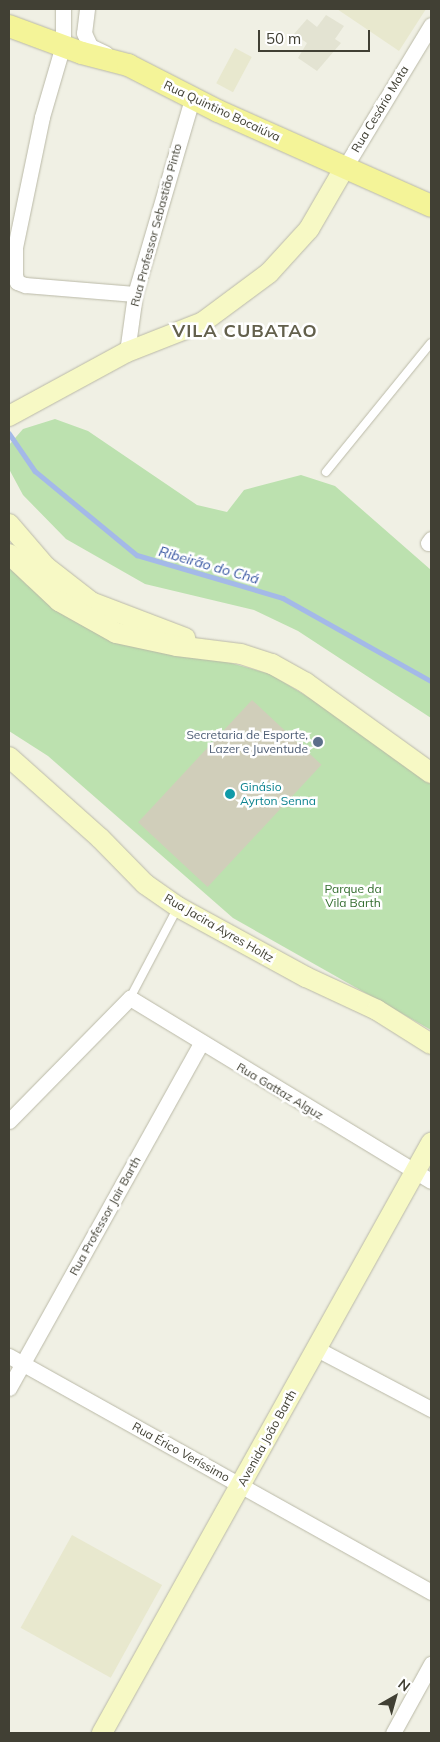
<!DOCTYPE html>
<html>
<head>
<meta charset="utf-8">
<style>
  body { margin:0 }
  #map { position:relative; width:440px; height:1742px; overflow:hidden; background:#f0f0e4; font-family:Mulish,sans-serif }
  div>[style] { position:absolute }
  [style*='--x'] { left:calc(var(--x)*1px); top:calc(var(--y)*1px); width:calc(var(--w)*1px); rotate:calc(var(--a)*1deg) }
  .residential>* { inset:0; background:#e3e3d2 }
  .education>* { inset:0; background:#e8e8ce; transform-origin:0 0 }
  .green>* { inset:0; background:#bce1af }
  .stream>* { height:4.5px; margin:-2.25px; padding:0 2.25px; transform-origin:2.25px; border-radius:2.25px; background:#a4b9e8 }
  .building>* { inset:0; background:#d0ceba; transform-origin:0 0 }
  .roads { filter:drop-shadow(0 0 1px #bab9a7) drop-shadow(0 0 1px #bab9a7) }
  .lane>* { height:8px; margin:-4px; padding:0 4px; transform-origin:4px; border-radius:4px; background:#fff }
  .street>* { height:15px; margin:-7.5px; padding:0 7.5px; transform-origin:7.5px; border-radius:7.5px; background:#fff }
  .secondary>* { height:20px; margin:-10px; padding:0 10px; transform-origin:10px; border-radius:10px; background:#f7f9c5 }
  .primary>* { height:22px; margin:-11px; padding:0 11px; transform-origin:11px; border-radius:11px; background:#f4f498 }
  .dots>* { width:14px; height:14px; translate:-50% -50%; box-sizing:border-box; border:2px solid #fff; border-radius:50% }
  span { translate:-50% -50%; white-space:nowrap; text-align:center; line-height:1.15; -webkit-text-stroke:5px #fff; paint-order:stroke }
  .street-label { font-size:12px; color:#414034 }
  .service-label { font-size:12px; color:#4e5e75 }
  .right { translate:-100% -50%; text-align:right }
  .culture-label { font-size:12px; color:#0d838f }
  .left { translate:0 -50%; text-align:left }
  .park-label { font-size:12px; color:#336d2e }
  .water-label { font-size:14px; color:#3857a2; font-style:italic }
  .district-label { font-size:18px; color:#63604c; font-weight:700; letter-spacing:1px }
  .frame { position:absolute; inset:0; border:10px solid #414034; pointer-events:none }
  .north { position:absolute; left:370px; top:1672px; width:50px; height:50px; -webkit-text-stroke:4px #fff; paint-order:stroke; rotate:38deg; font-size:14px; font-weight:700; line-height:20px; text-align:center; color:#414034 }
  .north::after { content:''; display:block; margin:auto; width:18px; height:22px; background:#414034; clip-path:polygon(50% 0,100% 100%,50% 72%,0 100%) }
  .scale { position:absolute; left:258px; top:30px; width:112px; height:22px; box-sizing:border-box; border:2px solid #414034; border-top:0; padding-left:6px; font-size:15px; line-height:18px; white-space:nowrap; color:#414034; -webkit-text-stroke:4px #fff; paint-order:stroke }
</style>
</head>
<body>
<div id="map">
  <div class="residential">
    <i style="clip-path:polygon(326px 15px,344px 26px,335px 39px,341px 43px,317px 71px,298px 58px,307px 43px,294px 34px,307px 19px,317px 27px)"></i>
  </div>
  <div class="education">
    <i style="clip-path:polygon(337px 9px,426px 9px,399px 51px)"></i>
    <i style="left:235px;top:48px;width:19px;height:40px;rotate:28deg"></i>
    <i style="left:72px;top:1535px;width:103px;height:106px;rotate:29deg"></i>
  </div>
  <div class="green">
    <i style="clip-path:polygon(55px 419px,88px 431px,197px 505px,227px 512px,244px 490px,301px 475px,335px 486px,431px 570px,431px 718px,298px 631px,254px 610px,145px 584px,66px 539px,23px 495px,9px 469px,9px 445px,23px 429px)"></i>
    <i style="clip-path:polygon(9px 566px,26px 584px,73px 619px,270px 674px,378px 739px,431px 777px,431px 1030px,233px 918px,48px 756px,9px 731px)"></i>
  </div>
  <div class="stream">
    <i style="--x:9;--y:433;--w:46;--a:55.6"></i>
    <i style="--x:35;--y:471;--w:132;--a:39.5"></i>
    <i style="--x:137;--y:555;--w:152;--a:16.4"></i>
    <i style="--x:283;--y:598;--w:170;--a:29.3"></i>
  </div>
  <div class="building">
    <i style="left:252px;top:700px;width:95px;height:167px;rotate:43deg"></i>
  </div>
  <div class="roads">
    <div class="lane">
      <i style="--x:326;--y:472;--w:166;--a:-50.9"></i>
      <i style="--x:130;--y:998;--w:103;--a:-62.2"></i>
    </div>
    <div class="street">
      <i style="--x:63;--y:9;--w:36;--a:90"></i>
      <i style="--x:63;--y:45;--w:75;--a:106.3"></i>
      <i style="--x:42;--y:117;--w:133;--a:101.7"></i>
      <i style="--x:15;--y:247;--w:28;--a:90"></i>
      <i style="--x:15;--y:275;--w:7;--a:74"></i>
      <i style="--x:17;--y:282;--w:9;--a:21"></i>
      <i style="--x:25;--y:285;--w:110;--a:4.7"></i>
      <i style="--x:87;--y:9;--w:24;--a:97"></i>
      <i style="--x:84;--y:33;--w:14;--a:65"></i>
      <i style="--x:90;--y:46;--w:17;--a:25"></i>
      <i style="--x:345;--y:167;--w:166;--a:-58.8"></i>
      <i style="--x:127;--y:352;--w:59;--a:-82.1"></i>
      <i style="--x:135;--y:294;--w:203;--a:-73.7"></i>
      <i style="--x:428;--y:543;--w:5;--a:-53"></i>
      <i style="--x:9;--y:1121;--w:173;--a:-45.5"></i>
      <i style="--x:130;--y:998;--w:352;--a:31.3"></i>
      <i style="--x:317;--y:1349;--w:129;--a:27.8"></i>
      <i style="--x:9;--y:1356;--w:484;--a:29.2"></i>
      <i style="--x:9;--y:1388;--w:395;--a:-60.9"></i>
      <i style="--x:393;--y:1733;--w:79;--a:-61.2"></i>
    </div>
    <div class="secondary">
      <i style="--x:9;--y:416;--w:134;--a:-28.5"></i>
      <i style="--x:127;--y:352;--w:82;--a:-21.5"></i>
      <i style="--x:203;--y:322;--w:82;--a:-36.6"></i>
      <i style="--x:269;--y:273;--w:59;--a:-47.7"></i>
      <i style="--x:309;--y:229;--w:72;--a:-59.9"></i>
      <i style="--x:9;--y:524;--w:57;--a:49.3"></i>
      <i style="--x:46;--y:567;--w:57;--a:37.9"></i>
      <i style="--x:91;--y:602;--w:101;--a:21"></i>
      <i style="--x:9;--y:554;--w:69;--a:43.2"></i>
      <i style="--x:59;--y:601;--w:65;--a:29.3"></i>
      <i style="--x:116;--y:633;--w:62;--a:12"></i>
      <i style="--x:177;--y:646;--w:64;--a:7.1"></i>
      <i style="--x:241;--y:654;--w:33;--a:18"></i>
      <i style="--x:272;--y:664;--w:39;--a:29"></i>
      <i style="--x:306;--y:683;--w:154;--a:35.8"></i>
      <i style="--x:9;--y:757;--w:122;--a:41.7"></i>
      <i style="--x:100;--y:838;--w:64;--a:45.6"></i>
      <i style="--x:145;--y:884;--w:40;--a:34.9"></i>
      <i style="--x:178;--y:907;--w:146;--a:28.7"></i>
      <i style="--x:306;--y:977;--w:78;--a:24.9"></i>
      <i style="--x:377;--y:1010;--w:64;--a:32.2"></i>
      <i style="--x:102;--y:1733;--w:676;--a:-60.85"></i>
    </div>
    <div class="primary">
      <i style="--x:9;--y:26;--w:78;--a:20.3"></i>
      <i style="--x:82;--y:53;--w:48;--a:14.6"></i>
      <i style="--x:128;--y:65;--w:101;--a:27.1"></i>
      <i style="--x:218;--y:111;--w:233;--a:24"></i>
    </div>
  </div>
  <div class="dots">
    <i style="left:318px;top:742px;background:#5c6f8a"></i>
    <i style="left:230px;top:794px;background:#0f9aa8"></i>
  </div>
  <div class="street-label">
    <span style="left:380px;top:109px;rotate:-59deg">Rua Cesário Mota</span>
    <span style="left:222px;top:111px;rotate:25deg">Rua Quintino Bocaiúva</span>
    <span style="left:156px;top:225px;rotate:-75deg">Rua Professor Sebastião Pinto</span>
    <span style="left:219px;top:928px;rotate:30deg">Rua Jacira Ayres Holtz</span>
    <span style="left:280px;top:1091px;rotate:31deg">Rua Gattaz Alguz</span>
    <span style="left:105px;top:1216px;rotate:-61deg">Rua Professor Jair Barth</span>
    <span style="left:267px;top:1438px;rotate:-61deg">Avenida João Barth</span>
    <span style="left:181px;top:1452px;rotate:29deg">Rua Érico Veríssimo</span>
  </div>
  <div class="service-label">
    <span class="right" style="left:308px;top:742px">Secretaria de Esporte,<br>Lazer e Juventude</span>
  </div>
  <div class="culture-label">
    <span class="left" style="left:240px;top:794px">Ginásio<br>Ayrton Senna</span>
  </div>
  <div class="park-label">
    <span style="left:353px;top:896px">Parque da<br>Vila Barth</span>
  </div>
  <div class="water-label">
    <span style="left:209px;top:565px;rotate:16deg">Ribeirão do Chá</span>
  </div>
  <div class="district-label">
    <span style="left:245px;top:331px">VILA CUBATAO</span>
  </div>
  <div class="frame"></div>
  <div class="north">N</div>
  <div class="scale">50 m</div>
</div>
</body>
</html>
